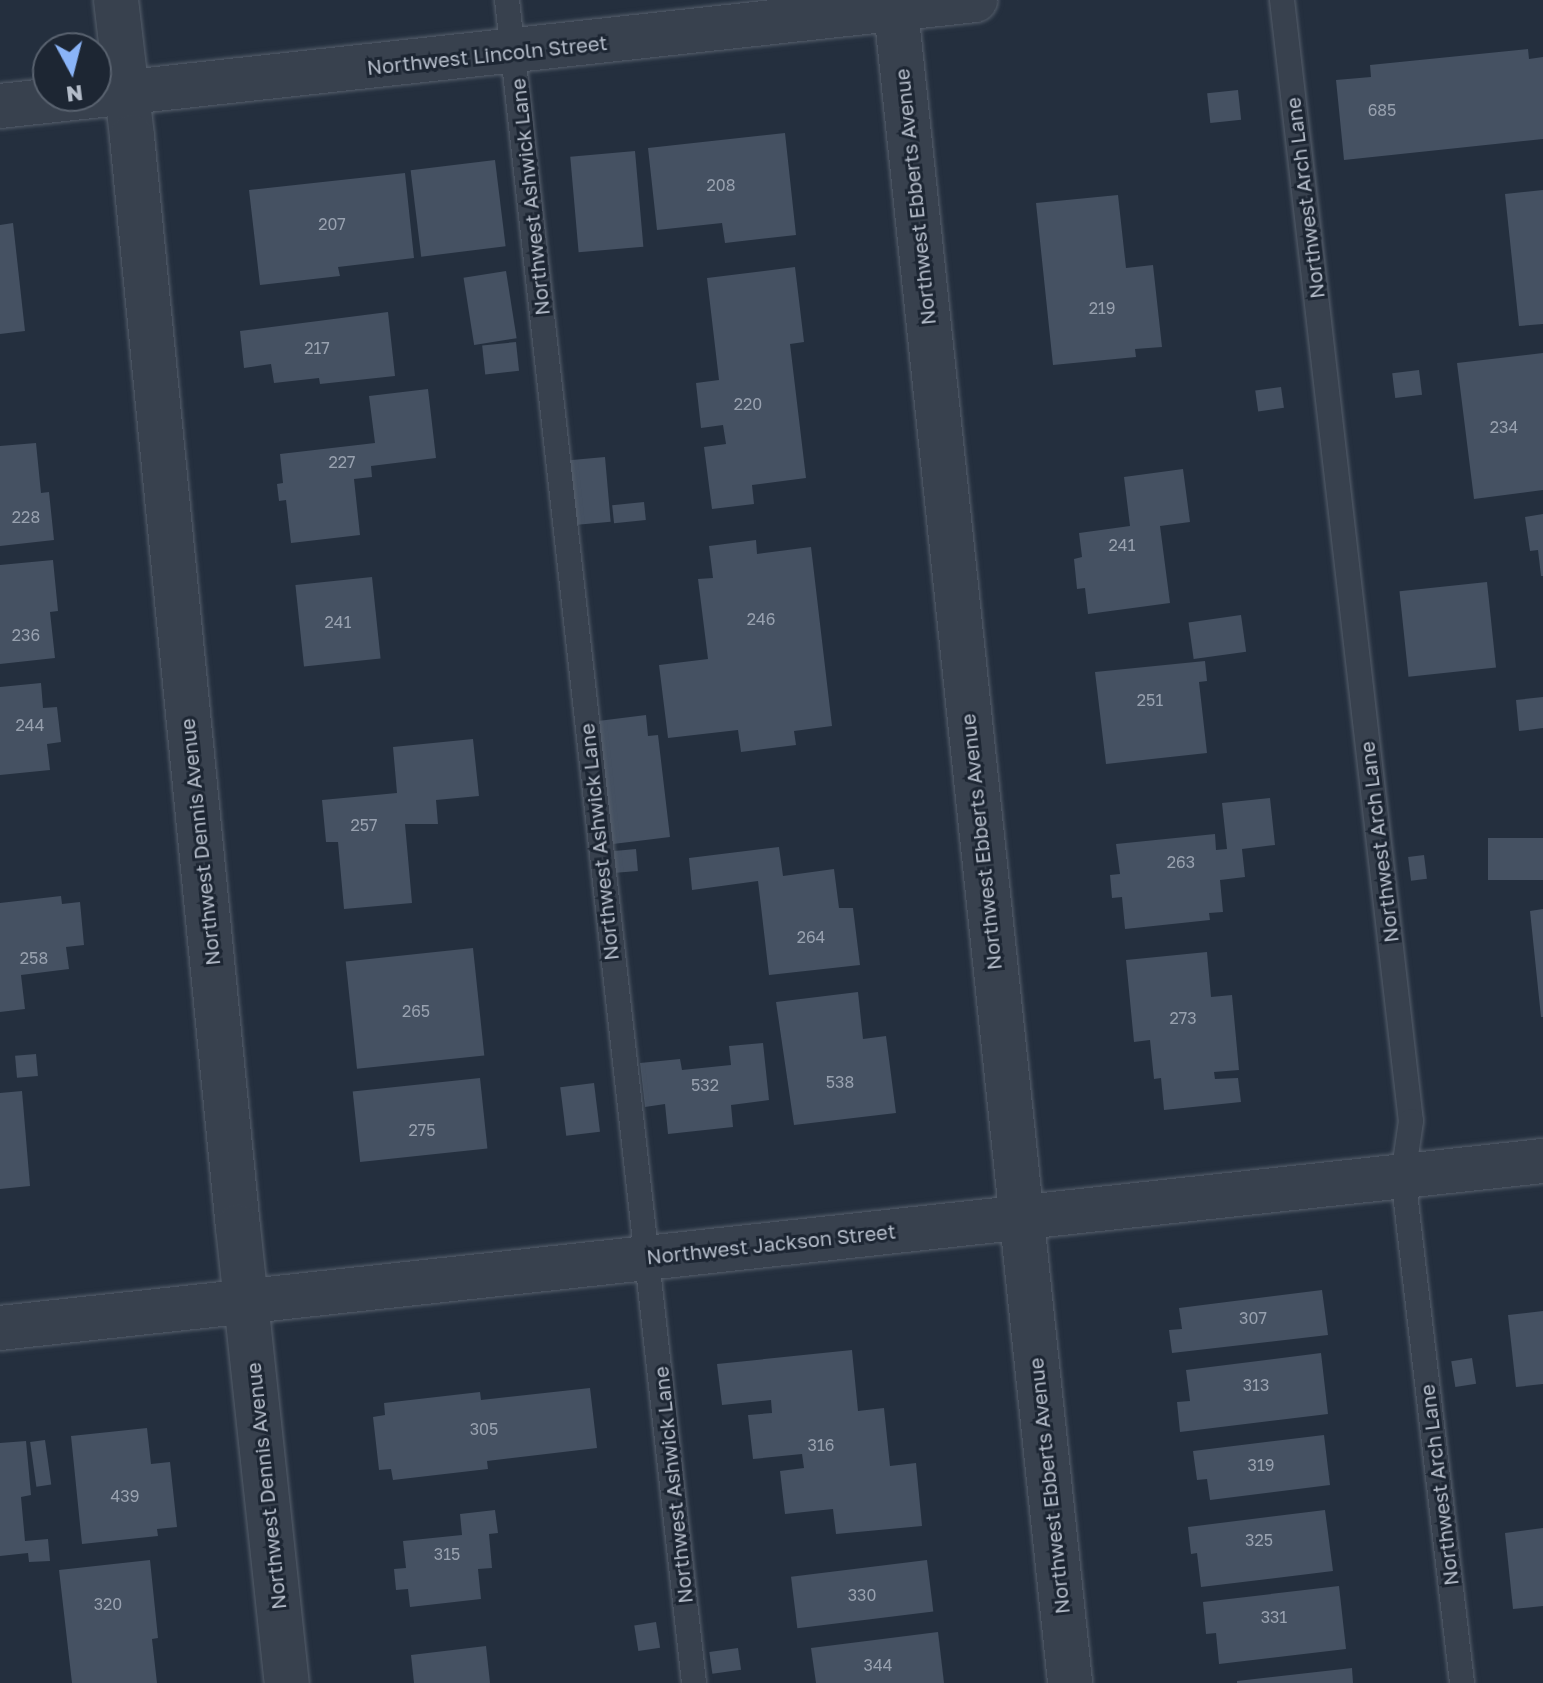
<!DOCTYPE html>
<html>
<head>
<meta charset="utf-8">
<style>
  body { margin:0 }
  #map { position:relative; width:1543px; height:1683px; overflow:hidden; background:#242f3e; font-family:"Golos Text",sans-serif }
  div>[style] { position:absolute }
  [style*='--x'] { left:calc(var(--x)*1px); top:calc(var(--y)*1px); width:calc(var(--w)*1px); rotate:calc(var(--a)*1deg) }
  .building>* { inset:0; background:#455162; transform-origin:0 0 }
  .roads { filter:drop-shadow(0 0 2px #565f6c) drop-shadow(0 0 2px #565f6c) }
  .service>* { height:24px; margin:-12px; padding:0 12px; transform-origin:12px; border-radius:12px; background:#38414e }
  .minor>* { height:44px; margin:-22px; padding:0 22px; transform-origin:22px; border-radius:22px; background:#38414e }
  span { translate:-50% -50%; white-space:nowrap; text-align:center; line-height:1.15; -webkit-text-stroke:6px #1d2633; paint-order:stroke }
  .number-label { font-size:16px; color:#98a1af }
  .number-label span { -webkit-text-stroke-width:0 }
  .street-label { font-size:20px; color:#b4bcc9 }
  .north { position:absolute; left:32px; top:32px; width:80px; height:80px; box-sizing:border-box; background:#1d2633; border:2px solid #59626f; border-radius:50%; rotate:173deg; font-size:22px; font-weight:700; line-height:32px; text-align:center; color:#b4bcc9 }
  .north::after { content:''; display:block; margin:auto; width:28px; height:36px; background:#8ab4f8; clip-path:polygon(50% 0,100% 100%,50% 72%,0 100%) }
</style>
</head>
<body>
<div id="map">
  <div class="building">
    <i style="clip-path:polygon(1528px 49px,1529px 59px,1543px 57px,1543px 139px,1344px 160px,1336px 80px,1371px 77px,1370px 65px)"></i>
    <i style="left:1238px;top:90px;width:30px;height:31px;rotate:84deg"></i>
    <i style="clip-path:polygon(785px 133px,796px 235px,725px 243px,722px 223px,657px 230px,648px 148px)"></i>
    <i style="left:635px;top:151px;width:96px;height:65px;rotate:85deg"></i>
    <i style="left:495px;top:160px;width:87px;height:85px;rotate:83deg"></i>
    <i style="clip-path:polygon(405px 173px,414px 258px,338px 267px,340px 276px,260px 285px,249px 190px)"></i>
    <i style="clip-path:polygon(1543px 190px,1543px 324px,1519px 326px,1505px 194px)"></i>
    <i style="clip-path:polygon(1118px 195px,1126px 268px,1153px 265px,1162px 347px,1135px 349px,1136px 357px,1053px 365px,1036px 203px)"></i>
    <i style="clip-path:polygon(13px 223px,25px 331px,0 334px,0 225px)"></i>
    <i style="clip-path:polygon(795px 267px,804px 342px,790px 344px,806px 478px,752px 485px,754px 504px,712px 509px,704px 447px,726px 444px,723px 425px,701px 428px,696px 383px,719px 380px,707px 278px)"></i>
    <i style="left:506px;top:271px;width:68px;height:43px;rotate:81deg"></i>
    <i style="clip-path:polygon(388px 312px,395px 376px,320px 384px,319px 378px,274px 383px,271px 364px,244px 368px,240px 331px)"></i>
    <i style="left:516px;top:342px;width:29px;height:34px;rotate:84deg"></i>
    <i style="clip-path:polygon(1543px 353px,1543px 490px,1474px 499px,1457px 363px)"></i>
    <i style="left:1419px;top:370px;width:25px;height:27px;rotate:83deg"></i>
    <i style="left:1281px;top:387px;width:21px;height:26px;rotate:82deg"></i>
    <i style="clip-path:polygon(428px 389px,436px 458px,371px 466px,372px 477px,354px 479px,360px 535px,291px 543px,286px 500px,279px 501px,277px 484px,283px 483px,280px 454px,375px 443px,369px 396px)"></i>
    <i style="clip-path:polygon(36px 443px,41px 493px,49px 492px,54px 540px,0 546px,0 446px)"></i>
    <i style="left:605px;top:457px;width:65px;height:36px;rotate:85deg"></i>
    <i style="clip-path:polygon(1183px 469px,1190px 522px,1160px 526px,1170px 603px,1088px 614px,1085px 588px,1077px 589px,1074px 559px,1082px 557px,1079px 533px,1130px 526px,1124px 477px)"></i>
    <i style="left:644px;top:502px;width:18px;height:32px;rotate:84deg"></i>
    <i style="clip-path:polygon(1543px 514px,1543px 576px,1541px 576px,1538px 550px,1530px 551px,1525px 517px)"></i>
    <i style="clip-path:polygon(756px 540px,757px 554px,811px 547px,832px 726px,794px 731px,796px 745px,741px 752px,738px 730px,668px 738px,659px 665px,708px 659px,698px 579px,713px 578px,709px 546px)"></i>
    <i style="clip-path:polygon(53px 560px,58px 611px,50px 612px,55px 658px,0 664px,0 565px)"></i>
    <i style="left:372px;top:577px;width:82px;height:77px;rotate:84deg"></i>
    <i style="left:1487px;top:582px;width:86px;height:88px;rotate:84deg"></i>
    <i style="left:1241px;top:615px;width:37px;height:53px;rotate:82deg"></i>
    <i style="clip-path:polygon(1205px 661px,1207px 681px,1199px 682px,1207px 753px,1106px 764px,1095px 672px)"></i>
    <i style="clip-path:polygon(41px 683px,43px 708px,57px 707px,61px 742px,47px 744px,50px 770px,0 775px,0 687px)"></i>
    <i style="clip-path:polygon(1543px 697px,1543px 728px,1519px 731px,1516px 700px)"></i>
    <i style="clip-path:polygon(646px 715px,648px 736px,658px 735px,670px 837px,613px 844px,598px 721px)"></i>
    <i style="clip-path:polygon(473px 739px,479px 796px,436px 800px,438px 824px,405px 824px,412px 903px,344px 909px,338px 842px,326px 842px,322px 800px,397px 793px,393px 747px)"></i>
    <i style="clip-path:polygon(1270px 798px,1275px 845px,1242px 849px,1245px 877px,1220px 880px,1223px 912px,1209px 913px,1210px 920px,1125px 929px,1122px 897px,1112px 898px,1110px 875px,1120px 874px,1116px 844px,1215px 834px,1216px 850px,1227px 849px,1222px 803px)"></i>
    <i style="left:1543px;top:838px;width:42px;height:55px;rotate:90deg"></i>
    <i style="clip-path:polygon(779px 847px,783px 876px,834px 869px,839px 908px,853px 908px,860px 965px,769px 975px,758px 881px,692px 890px,689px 858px)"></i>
    <i style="left:636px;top:849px;width:22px;height:22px;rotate:85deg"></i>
    <i style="left:1424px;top:855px;width:24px;height:16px;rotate:83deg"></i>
    <i style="clip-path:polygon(61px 896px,62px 904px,80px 902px,84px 945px,66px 947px,69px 969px,21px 975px,25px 1009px,0 1012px,0 903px)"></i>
    <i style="clip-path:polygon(1543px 909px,1543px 1017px,1541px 1017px,1530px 911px)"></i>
    <i style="left:473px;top:948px;width:108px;height:128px;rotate:84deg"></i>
    <i style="clip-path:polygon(1207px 952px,1211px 997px,1232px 995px,1239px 1070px,1214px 1072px,1215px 1079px,1238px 1078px,1241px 1102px,1164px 1110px,1161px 1078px,1154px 1079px,1150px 1040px,1134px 1042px,1126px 960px)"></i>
    <i style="clip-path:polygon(858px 992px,863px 1039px,886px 1036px,896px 1113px,794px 1125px,776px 1002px)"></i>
    <i style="clip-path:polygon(763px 1043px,769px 1100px,731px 1105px,733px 1127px,668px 1134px,665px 1104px,645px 1107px,640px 1063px,680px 1059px,682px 1070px,731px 1065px,729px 1046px)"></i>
    <i style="left:36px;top:1054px;width:22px;height:21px;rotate:85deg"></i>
    <i style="left:480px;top:1078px;width:71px;height:128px;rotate:84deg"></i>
    <i style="left:594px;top:1083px;width:49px;height:34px;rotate:83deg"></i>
    <i style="clip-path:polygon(22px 1091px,30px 1186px,0 1189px,0 1093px)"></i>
    <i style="clip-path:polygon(1322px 1290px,1328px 1335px,1172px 1353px,1169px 1330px,1182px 1329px,1179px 1308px)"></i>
    <i style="clip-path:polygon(1543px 1311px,1543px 1384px,1516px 1387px,1508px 1315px)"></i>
    <i style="clip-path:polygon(852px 1350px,858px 1411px,884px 1408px,890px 1466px,916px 1463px,922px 1526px,836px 1534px,833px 1509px,785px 1514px,780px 1471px,804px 1468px,802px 1454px,753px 1459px,748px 1415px,772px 1413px,771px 1400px,722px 1405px,717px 1364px)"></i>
    <i style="clip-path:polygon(1321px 1353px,1328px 1414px,1180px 1432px,1177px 1402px,1190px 1401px,1186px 1370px)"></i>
    <i style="left:1472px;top:1358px;width:26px;height:21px;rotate:81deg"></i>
    <i style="clip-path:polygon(590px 1388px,597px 1448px,487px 1461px,488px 1469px,393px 1480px,391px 1469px,379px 1470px,373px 1417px,385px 1415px,384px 1403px,480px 1392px,481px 1400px)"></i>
    <i style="clip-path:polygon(147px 1428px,151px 1464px,170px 1462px,177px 1527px,157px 1529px,158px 1536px,82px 1544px,71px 1436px)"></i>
    <i style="clip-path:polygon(1324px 1435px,1330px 1485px,1210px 1500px,1207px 1479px,1197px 1480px,1193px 1451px)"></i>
    <i style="left:45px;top:1440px;width:45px;height:15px;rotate:82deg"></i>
    <i style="clip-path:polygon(26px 1441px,31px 1495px,21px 1497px,25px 1541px,48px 1539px,50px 1561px,29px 1562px,28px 1553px,0 1556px,0 1443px)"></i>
    <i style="clip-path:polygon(495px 1510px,498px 1533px,489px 1534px,492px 1568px,478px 1569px,481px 1599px,410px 1607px,408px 1589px,396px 1590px,394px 1569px,406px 1568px,403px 1541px,462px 1535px,460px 1514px)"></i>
    <i style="clip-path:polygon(1325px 1510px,1333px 1571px,1201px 1587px,1197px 1553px,1191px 1554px,1188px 1527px)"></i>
    <i style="clip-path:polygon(1543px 1528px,1543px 1606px,1513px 1609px,1505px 1533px)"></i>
    <i style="clip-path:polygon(150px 1560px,158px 1638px,152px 1639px,157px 1683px,72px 1683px,59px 1570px)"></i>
    <i style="left:927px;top:1560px;width:52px;height:137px;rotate:83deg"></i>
    <i style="clip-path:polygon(1339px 1586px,1346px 1649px,1219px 1664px,1216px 1633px,1206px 1634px,1203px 1602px)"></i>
    <i style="left:656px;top:1622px;width:26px;height:22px;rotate:81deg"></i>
    <i style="clip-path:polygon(938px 1632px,944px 1683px,816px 1683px,811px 1648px)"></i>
    <i style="clip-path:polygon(486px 1646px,490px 1683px,414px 1683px,411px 1655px)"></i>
    <i style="left:738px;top:1648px;width:22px;height:29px;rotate:82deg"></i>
    <i style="clip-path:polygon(1352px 1668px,1353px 1683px,1237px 1683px,1237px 1681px)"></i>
  </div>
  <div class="roads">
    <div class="service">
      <i style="--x:507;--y:0;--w:1693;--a:83.66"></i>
      <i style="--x:1282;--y:0;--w:1128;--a:83.44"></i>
      <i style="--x:1411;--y:1121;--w:56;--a:98.3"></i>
      <i style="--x:1403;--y:1176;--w:510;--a:83.36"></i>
    </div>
    <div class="minor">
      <i style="--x:116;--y:0;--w:138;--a:83.3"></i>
      <i style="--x:132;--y:137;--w:1095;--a:84.45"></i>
      <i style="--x:238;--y:1227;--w:459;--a:83.9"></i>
      <i style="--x:895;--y:0;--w:1692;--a:84.06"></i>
      <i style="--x:0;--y:106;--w:981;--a:-6.2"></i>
      <i style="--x:0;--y:1328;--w:1552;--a:-6.18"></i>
    </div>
  </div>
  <div class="number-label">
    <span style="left:1382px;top:110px">685</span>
    <span style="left:721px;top:185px">208</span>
    <span style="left:332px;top:224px">207</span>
    <span style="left:1102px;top:308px">219</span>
    <span style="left:317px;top:348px">217</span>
    <span style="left:748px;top:404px">220</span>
    <span style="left:1504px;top:427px">234</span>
    <span style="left:342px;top:462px">227</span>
    <span style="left:26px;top:517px">228</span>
    <span style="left:1122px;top:545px">241</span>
    <span style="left:761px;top:619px">246</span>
    <span style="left:338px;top:622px">241</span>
    <span style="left:26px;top:635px">236</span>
    <span style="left:1150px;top:700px">251</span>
    <span style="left:30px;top:725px">244</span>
    <span style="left:364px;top:825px">257</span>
    <span style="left:1181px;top:862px">263</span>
    <span style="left:811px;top:937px">264</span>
    <span style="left:34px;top:958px">258</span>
    <span style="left:416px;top:1011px">265</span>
    <span style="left:1183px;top:1018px">273</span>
    <span style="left:840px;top:1082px">538</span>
    <span style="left:705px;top:1085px">532</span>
    <span style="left:422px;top:1130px">275</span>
    <span style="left:1253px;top:1318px">307</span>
    <span style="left:1256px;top:1385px">313</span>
    <span style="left:484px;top:1429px">305</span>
    <span style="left:821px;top:1445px">316</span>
    <span style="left:1261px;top:1465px">319</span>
    <span style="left:125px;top:1496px">439</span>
    <span style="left:1259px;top:1540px">325</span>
    <span style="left:447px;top:1554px">315</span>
    <span style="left:862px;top:1595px">330</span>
    <span style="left:108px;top:1604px">320</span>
    <span style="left:1274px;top:1617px">331</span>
    <span style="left:878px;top:1665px">344</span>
  </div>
  <div class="street-label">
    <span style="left:487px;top:55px;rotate:-6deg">Northwest Lincoln Street</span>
    <span style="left:530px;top:197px;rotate:-96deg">Northwest Ashwick Lane</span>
    <span style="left:915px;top:197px;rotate:-96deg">Northwest Ebberts Avenue</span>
    <span style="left:1305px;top:198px;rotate:-97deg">Northwest Arch Lane</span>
    <span style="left:200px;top:842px;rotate:-96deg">Northwest Dennis Avenue</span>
    <span style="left:599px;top:842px;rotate:-96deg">Northwest Ashwick Lane</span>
    <span style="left:981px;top:842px;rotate:-96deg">Northwest Ebberts Avenue</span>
    <span style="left:1379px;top:842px;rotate:-97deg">Northwest Arch Lane</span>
    <span style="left:771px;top:1244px;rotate:-6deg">Northwest Jackson Street</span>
    <span style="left:673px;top:1485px;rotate:-96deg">Northwest Ashwick Lane</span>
    <span style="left:1439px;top:1485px;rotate:-97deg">Northwest Arch Lane</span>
    <span style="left:266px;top:1486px;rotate:-96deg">Northwest Dennis Avenue</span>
    <span style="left:1049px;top:1486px;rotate:-96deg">Northwest Ebberts Avenue</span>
  </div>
  <div class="north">N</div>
</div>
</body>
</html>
